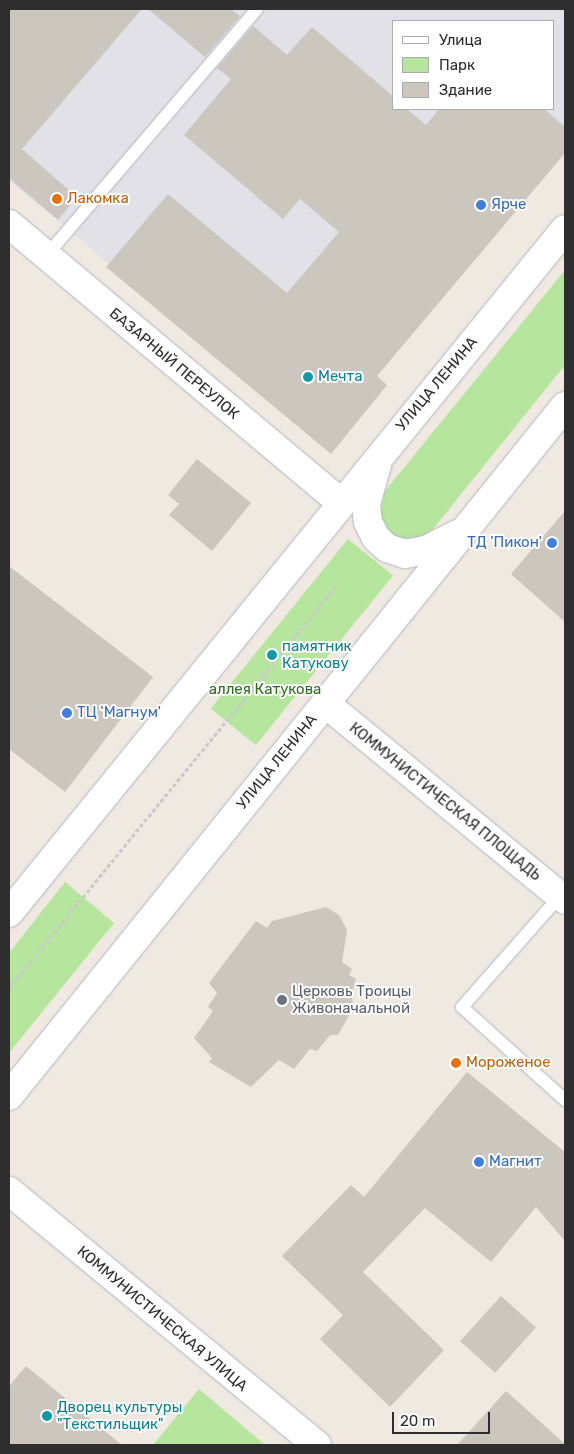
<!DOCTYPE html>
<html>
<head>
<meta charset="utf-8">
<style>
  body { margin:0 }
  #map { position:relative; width:574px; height:1454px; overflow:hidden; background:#efe9e1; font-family:Rubik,sans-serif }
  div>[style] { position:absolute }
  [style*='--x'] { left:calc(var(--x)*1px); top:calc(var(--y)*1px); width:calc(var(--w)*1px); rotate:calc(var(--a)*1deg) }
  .industrial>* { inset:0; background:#e3e1e8 }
  .green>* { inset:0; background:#b6e59e; transform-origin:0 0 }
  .building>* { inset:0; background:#cbc7bf; transform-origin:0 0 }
  .path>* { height:3px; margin-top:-1.5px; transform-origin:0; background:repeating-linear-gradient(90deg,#c9c9c9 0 4px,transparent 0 6.5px) }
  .roads { filter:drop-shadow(0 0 1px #b4b7c1) drop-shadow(0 0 1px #b4b7c1) }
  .service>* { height:12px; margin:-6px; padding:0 6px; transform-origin:6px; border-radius:6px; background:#fff }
  .secondary>* { height:28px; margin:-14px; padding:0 14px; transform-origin:14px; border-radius:14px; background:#fff }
  .dots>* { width:14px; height:14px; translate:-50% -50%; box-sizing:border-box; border:2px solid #fff; border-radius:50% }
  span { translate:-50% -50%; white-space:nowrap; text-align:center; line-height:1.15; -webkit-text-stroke:4px #fff; paint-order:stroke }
  .food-label { font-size:15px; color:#c56008 }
  .left { translate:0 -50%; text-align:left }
  .shop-label { font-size:15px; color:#366cbe }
  .right { translate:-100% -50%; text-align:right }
  .street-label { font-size:15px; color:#2e2e2e }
  .culture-label { font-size:15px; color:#0d838f }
  .park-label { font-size:15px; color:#2c6e1b }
  .worship-label { font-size:15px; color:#5b616d }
  .frame { position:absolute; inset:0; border:10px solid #2e2e2e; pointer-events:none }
  .legend { position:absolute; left:392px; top:20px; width:162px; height:90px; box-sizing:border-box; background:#fff; border:1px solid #ababab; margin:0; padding:6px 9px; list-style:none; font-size:15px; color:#2e2e2e }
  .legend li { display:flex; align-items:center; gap:10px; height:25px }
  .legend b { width:25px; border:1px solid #ababab }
  .scale { position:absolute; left:392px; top:1412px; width:98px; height:22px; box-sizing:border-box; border:2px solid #2e2e2e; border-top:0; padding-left:6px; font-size:15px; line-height:18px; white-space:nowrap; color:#2e2e2e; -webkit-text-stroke:4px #fff; paint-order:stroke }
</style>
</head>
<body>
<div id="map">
  <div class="industrial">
    <i style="clip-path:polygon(evenodd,9px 9px,565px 9px,565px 153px,382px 370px,268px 278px,207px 351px,70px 230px,9px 181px,9px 9px,393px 21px,553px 21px,553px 109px,393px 109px,393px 21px)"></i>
  </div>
  <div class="green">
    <i style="clip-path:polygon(565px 270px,565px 365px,433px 529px,421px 539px,394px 538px,379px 517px,385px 491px)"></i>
    <i style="left:348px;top:539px;width:58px;height:218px;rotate:39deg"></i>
    <i style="clip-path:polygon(65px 882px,114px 923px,9px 1053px,9px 953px)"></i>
    <i style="clip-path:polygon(199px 1389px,265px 1445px,153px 1445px)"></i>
  </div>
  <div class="building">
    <i style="clip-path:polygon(9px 9px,142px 9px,22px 149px,77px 197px,58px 220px,9px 178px)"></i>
    <i style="clip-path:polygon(148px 9px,231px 9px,240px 16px,205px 57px)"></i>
    <i style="clip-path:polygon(253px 26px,287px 55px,312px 27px,393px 96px,393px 109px,407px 109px,426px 125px,439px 109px,544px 109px,565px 127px,565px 153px,377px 376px,387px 385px,331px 454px,106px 267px,168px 194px,287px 293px,339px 232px,300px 199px,283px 219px,184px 135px,231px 79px,217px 68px)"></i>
    <i style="clip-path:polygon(197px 459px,251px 503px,212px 551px,169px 515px,179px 504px,168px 495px)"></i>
    <i style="clip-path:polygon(565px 511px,565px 622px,511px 574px)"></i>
    <i style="clip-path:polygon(9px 566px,153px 677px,65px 792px,9px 749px)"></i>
    <i style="clip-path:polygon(326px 907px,339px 915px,347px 930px,342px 962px,352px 969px,349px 975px,356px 979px,351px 995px,354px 1006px,338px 1035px,330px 1035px,317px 1051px,310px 1049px,294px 1069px,279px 1060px,251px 1087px,209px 1062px,212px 1058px,194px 1038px,213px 1011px,208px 1007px,217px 993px,209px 983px,256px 921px,267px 928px,272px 921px)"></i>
    <i style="clip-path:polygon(467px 1072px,565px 1152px,565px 1241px,536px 1207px,491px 1262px,425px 1208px,363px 1272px,444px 1350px,390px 1407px,320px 1339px,343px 1315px,282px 1256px,351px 1185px,364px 1197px)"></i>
    <i style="left:501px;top:1296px;width:47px;height:61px;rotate:42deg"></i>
    <i style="clip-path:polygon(26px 1366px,122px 1445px,9px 1445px,9px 1386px)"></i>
    <i style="clip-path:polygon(506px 1391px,565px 1444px,565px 1445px,457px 1445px)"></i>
  </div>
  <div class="path">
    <i style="--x:9;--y:988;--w:518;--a:-50.87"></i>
  </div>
  <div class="roads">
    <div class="service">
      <i style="--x:46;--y:256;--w:325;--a:-49.5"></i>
      <i style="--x:560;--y:896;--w:148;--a:131.4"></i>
      <i style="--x:462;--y:1007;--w:139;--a:42.1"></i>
    </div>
    <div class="secondary">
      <i style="--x:9;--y:224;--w:432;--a:40"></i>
      <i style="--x:377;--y:465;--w:41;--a:105.8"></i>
      <i style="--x:366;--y:504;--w:18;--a:84"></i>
      <i style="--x:368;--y:522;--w:18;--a:63"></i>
      <i style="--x:376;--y:538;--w:15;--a:42"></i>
      <i style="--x:387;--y:548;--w:19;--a:18"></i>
      <i style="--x:405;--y:554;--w:21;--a:-11"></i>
      <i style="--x:426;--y:550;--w:35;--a:-27"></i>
      <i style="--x:325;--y:703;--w:310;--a:39.4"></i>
      <i style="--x:9;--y:913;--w:881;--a:-50.89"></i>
      <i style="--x:9;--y:1096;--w:886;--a:-51.14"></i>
      <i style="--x:9;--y:1191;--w:399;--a:39.5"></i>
    </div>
  </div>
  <div class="dots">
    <i style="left:57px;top:199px;background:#e8710a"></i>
    <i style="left:481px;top:205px;background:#3f7fe0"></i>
    <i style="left:308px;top:377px;background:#0f9aa8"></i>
    <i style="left:552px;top:543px;background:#3f7fe0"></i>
    <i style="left:272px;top:655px;background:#0f9aa8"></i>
    <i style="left:67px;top:713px;background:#3f7fe0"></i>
    <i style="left:282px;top:1000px;background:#6b7280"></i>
    <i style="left:456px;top:1063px;background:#e8710a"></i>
    <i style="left:479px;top:1162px;background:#3f7fe0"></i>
    <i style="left:47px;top:1416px;background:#0f9aa8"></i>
  </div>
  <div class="food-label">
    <span class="left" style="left:67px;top:199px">Лакомка</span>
    <span class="left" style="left:466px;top:1063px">Мороженое</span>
  </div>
  <div class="shop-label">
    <span class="left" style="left:491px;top:205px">Ярче</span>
    <span class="right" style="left:542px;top:543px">ТД 'Пикон'</span>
    <span class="left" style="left:77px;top:713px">ТЦ 'Магнум'</span>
    <span class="left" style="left:489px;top:1162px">Магнит</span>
  </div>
  <div class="street-label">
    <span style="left:174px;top:364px;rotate:40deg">БАЗАРНЫЙ ПЕРЕУЛОК</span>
    <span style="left:437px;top:384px;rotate:-50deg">УЛИЦА ЛЕНИНА</span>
    <span style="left:277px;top:762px;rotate:-51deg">УЛИЦА ЛЕНИНА</span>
    <span style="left:445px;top:802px;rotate:39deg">КОММУНИСТИЧЕСКАЯ ПЛОЩАДЬ</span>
    <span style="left:162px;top:1319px;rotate:40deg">КОММУНИСТИЧЕСКАЯ УЛИЦА</span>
  </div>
  <div class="culture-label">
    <span class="left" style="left:318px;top:377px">Мечта</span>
    <span class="left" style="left:282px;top:655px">памятник<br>Катукову</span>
    <span class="left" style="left:57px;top:1416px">Дворец культуры<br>"Текстильщик"</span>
  </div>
  <div class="park-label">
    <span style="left:265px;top:690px">аллея Катукова</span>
  </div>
  <div class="worship-label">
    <span class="left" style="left:292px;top:1000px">Церковь Троицы<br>Живоначальной</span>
  </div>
  <div class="frame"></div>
  <ul class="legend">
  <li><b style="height:6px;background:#fff"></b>Улица</li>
  <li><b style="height:14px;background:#b6e59e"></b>Парк</li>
  <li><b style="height:14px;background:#cbc7bf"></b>Здание</li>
  </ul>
  <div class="scale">20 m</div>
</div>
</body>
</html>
